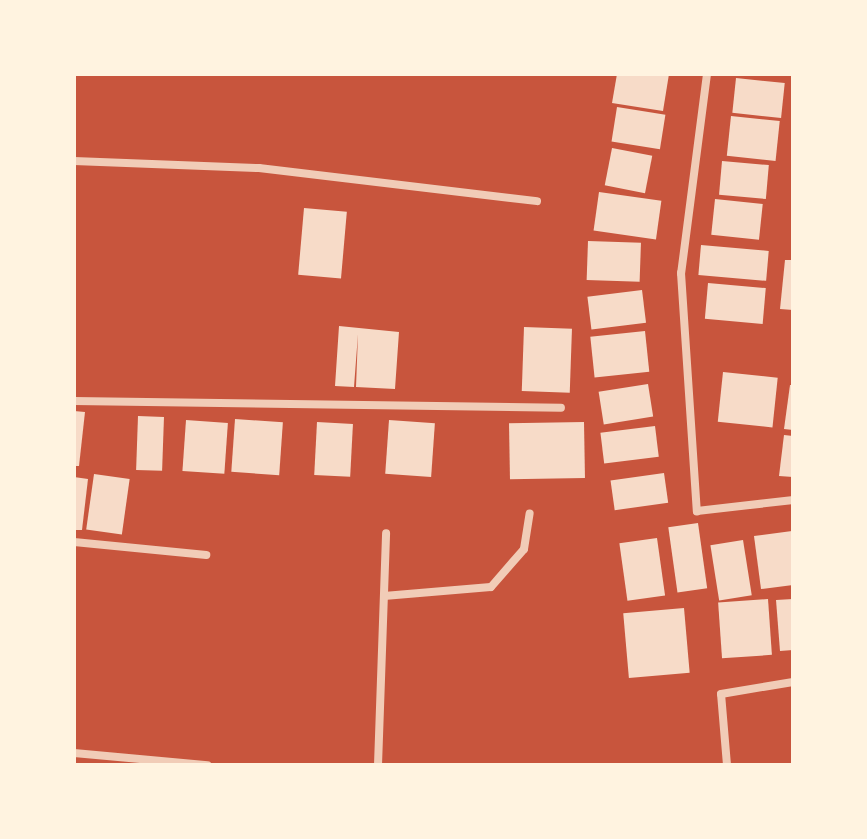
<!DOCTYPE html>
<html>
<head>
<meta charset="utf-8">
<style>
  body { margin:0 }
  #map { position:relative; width:867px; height:839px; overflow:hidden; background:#c8553d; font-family:"Noto Sans",sans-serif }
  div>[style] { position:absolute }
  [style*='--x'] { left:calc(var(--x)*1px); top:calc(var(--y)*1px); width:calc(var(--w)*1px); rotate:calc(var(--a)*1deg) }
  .building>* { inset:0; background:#f7dbc8; transform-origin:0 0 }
  .minor>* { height:8px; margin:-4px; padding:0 4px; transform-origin:4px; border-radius:4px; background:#f1ccb7 }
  span { translate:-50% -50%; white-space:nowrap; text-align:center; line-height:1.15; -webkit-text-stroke:7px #fff3e0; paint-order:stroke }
  .frame { position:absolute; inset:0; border:76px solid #fff3e0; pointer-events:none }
</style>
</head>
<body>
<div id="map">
  <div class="building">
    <i style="clip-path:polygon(617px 74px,669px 74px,663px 111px,612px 103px)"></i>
    <i style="left:736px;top:78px;width:49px;height:35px;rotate:6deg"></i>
    <i style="left:617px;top:107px;width:49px;height:35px;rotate:9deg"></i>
    <i style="left:731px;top:116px;width:49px;height:40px;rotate:6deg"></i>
    <i style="left:612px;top:148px;width:41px;height:38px;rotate:11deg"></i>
    <i style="left:722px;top:161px;width:47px;height:34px;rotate:5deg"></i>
    <i style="left:599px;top:192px;width:63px;height:39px;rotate:8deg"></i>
    <i style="left:715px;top:199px;width:48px;height:36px;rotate:6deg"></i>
    <i style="left:304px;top:208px;width:43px;height:67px;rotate:5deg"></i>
    <i style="left:588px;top:241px;width:53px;height:39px;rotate:2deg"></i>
    <i style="left:701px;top:245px;width:68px;height:30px;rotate:5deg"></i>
    <i style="clip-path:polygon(785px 260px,793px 260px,793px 310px,780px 309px)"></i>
    <i style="left:708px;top:283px;width:58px;height:36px;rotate:5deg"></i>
    <i style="left:642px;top:290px;width:33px;height:55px;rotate:83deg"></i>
    <i style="clip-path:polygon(339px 326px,399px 332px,395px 389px,356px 387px,358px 334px,354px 387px,335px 386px)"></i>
    <i style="left:524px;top:327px;width:48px;height:64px;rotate:2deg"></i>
    <i style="left:645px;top:331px;width:41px;height:55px;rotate:84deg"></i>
    <i style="left:723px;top:372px;width:55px;height:50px;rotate:6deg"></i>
    <i style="left:648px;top:384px;width:33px;height:50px;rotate:81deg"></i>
    <i style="clip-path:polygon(790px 385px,793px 385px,793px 430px,784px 429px)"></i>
    <i style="clip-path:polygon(74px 411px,85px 412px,79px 466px,74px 466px)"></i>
    <i style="left:138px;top:416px;width:26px;height:54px;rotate:2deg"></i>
    <i style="left:235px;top:419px;width:48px;height:53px;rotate:4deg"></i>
    <i style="left:186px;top:420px;width:42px;height:51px;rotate:4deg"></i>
    <i style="left:389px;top:420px;width:46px;height:54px;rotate:4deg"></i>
    <i style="left:317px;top:422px;width:36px;height:53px;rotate:3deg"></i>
    <i style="left:584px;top:422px;width:56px;height:75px;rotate:89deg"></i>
    <i style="left:655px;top:426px;width:31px;height:55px;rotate:83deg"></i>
    <i style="clip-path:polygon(784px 435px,793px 436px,793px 477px,779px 476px)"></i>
    <i style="left:664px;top:473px;width:30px;height:54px;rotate:82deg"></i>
    <i style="left:94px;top:474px;width:36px;height:56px;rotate:8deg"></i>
    <i style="clip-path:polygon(74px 477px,88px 479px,82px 530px,74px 530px)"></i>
    <i style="left:698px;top:523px;width:66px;height:30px;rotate:82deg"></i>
    <i style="clip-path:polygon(792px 531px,793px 585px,761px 589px,754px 536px)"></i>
    <i style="left:657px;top:538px;width:58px;height:38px;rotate:82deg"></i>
    <i style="left:743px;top:540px;width:56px;height:33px;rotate:81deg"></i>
    <i style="left:768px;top:599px;width:56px;height:50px;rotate:86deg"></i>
    <i style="clip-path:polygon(793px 599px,793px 650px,780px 651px,776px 600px)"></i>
    <i style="left:684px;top:608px;width:65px;height:61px;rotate:85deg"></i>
  </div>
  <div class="minor">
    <i style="--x:707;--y:74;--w:201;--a:97.4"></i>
    <i style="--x:681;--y:273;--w:239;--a:86.2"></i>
    <i style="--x:697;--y:511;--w:97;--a:-6.5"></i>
    <i style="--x:74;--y:161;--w:185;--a:2.2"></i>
    <i style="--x:259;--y:168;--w:280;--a:6.8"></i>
    <i style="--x:74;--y:401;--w:487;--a:0.8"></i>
    <i style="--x:74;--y:542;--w:133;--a:5.6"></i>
    <i style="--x:384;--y:596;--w:107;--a:-4.8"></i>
    <i style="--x:491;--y:587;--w:50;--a:-49"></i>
    <i style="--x:524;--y:549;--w:36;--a:-81"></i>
    <i style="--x:74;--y:753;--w:134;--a:5.2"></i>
    <i style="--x:378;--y:765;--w:232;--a:-88"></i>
    <i style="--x:727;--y:765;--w:71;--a:-94.8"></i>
    <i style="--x:721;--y:694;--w:73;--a:-9.5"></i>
  </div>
  <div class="frame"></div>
</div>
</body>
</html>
